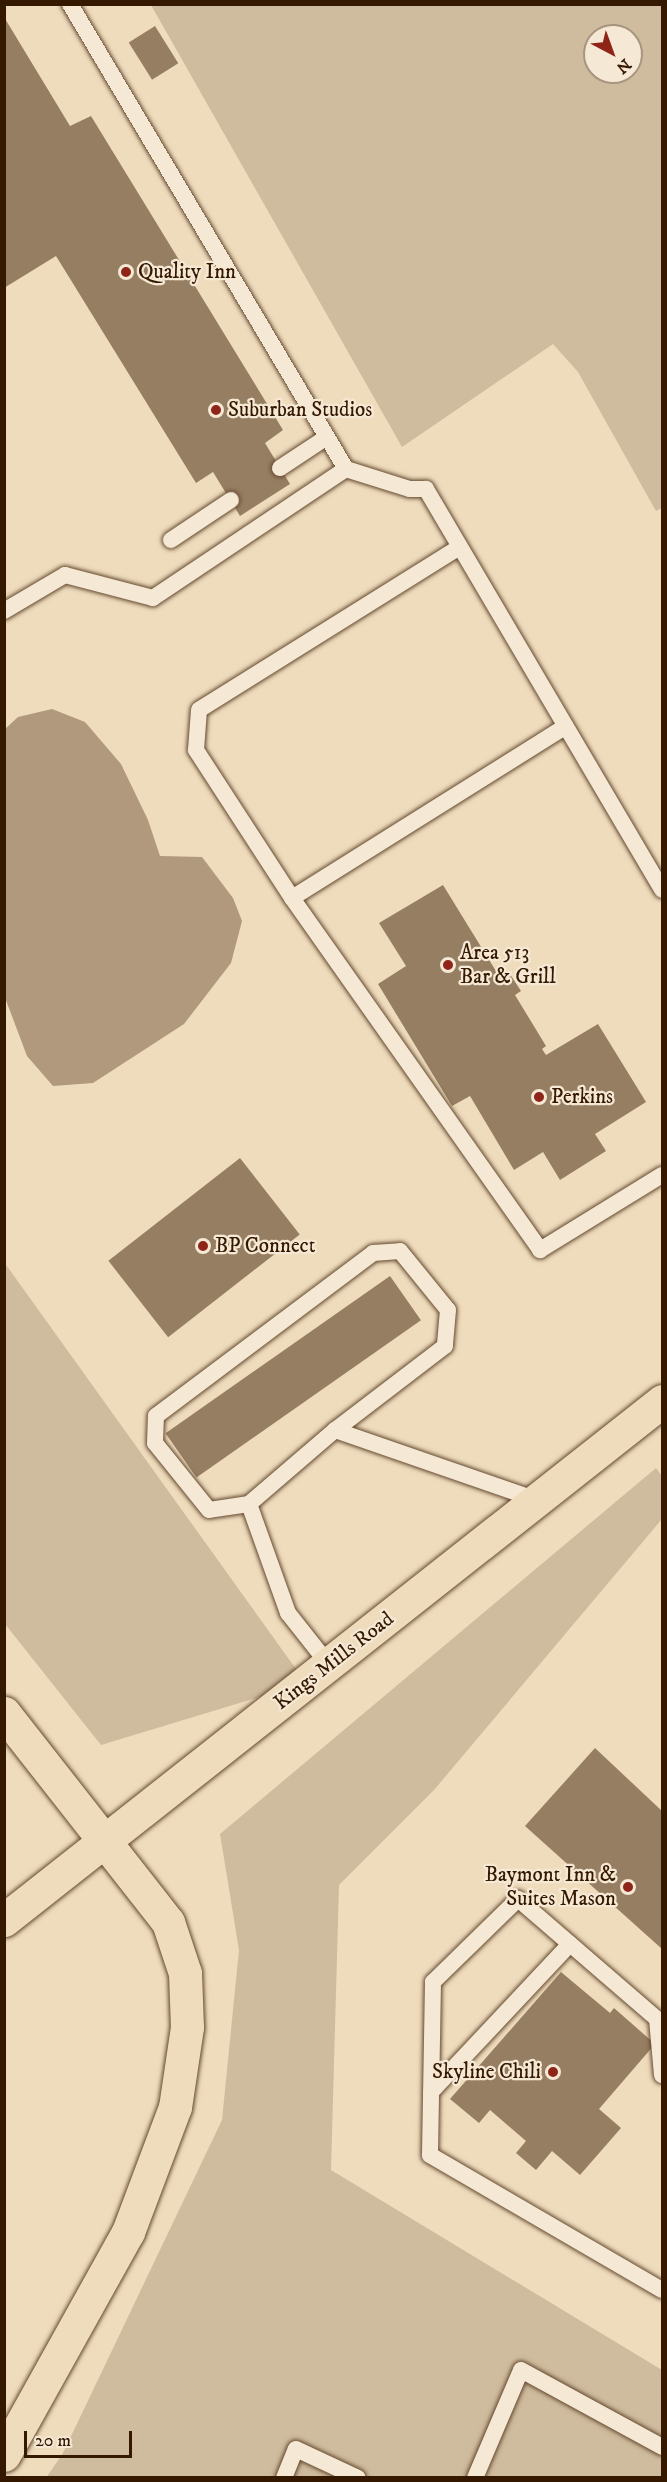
<!DOCTYPE html>
<html>
<head>
<meta charset="utf-8">
<style>
  body { margin:0 }
  #map { position:relative; width:667px; height:2482px; overflow:hidden; background:#efdcbd; font-family:"IM FELL DW Pica",serif }
  div>[style] { position:absolute }
  [style*='--x'] { left:calc(var(--x)*1px); top:calc(var(--y)*1px); width:calc(var(--w)*1px); rotate:calc(var(--a)*1deg) }
  .green>* { inset:0; background:#cfbb9d }
  .water>* { inset:0; background:#b0997d }
  .building>* { inset:0; background:#967e62; transform-origin:0 0 }
  .roads { filter:drop-shadow(0 0 2px #64492f) drop-shadow(0 0 2px #64492f) }
  .service>* { height:16px; margin:-8px; padding:0 8px; transform-origin:8px; border-radius:8px; background:#f5e8d4 }
  .primary>* { height:33px; margin:-16.5px; padding:0 16.5px; transform-origin:16.5px; border-radius:16.5px; background:#efdcbd }
  .motorway>* { height:33px; margin:-16.5px; padding:0 16.5px; transform-origin:16.5px; border-radius:16.5px; background:#efdcbd }
  .dots>* { width:16px; height:16px; translate:-50% -50%; box-sizing:border-box; border:3px solid #f5e8d4; border-radius:50% }
  span { translate:-50% -50%; white-space:nowrap; text-align:center; line-height:1.15; -webkit-text-stroke:4.5px #f5e8d4; paint-order:stroke }
  .poi-label { font-size:21px; color:#351800 }
  .left { translate:0 -50%; text-align:left }
  .right { translate:-100% -50%; text-align:right }
  .street-label { font-size:21px; color:#351800 }
  .frame { position:absolute; inset:0; border:6px solid #351800; pointer-events:none }
  .north { position:absolute; left:583px; top:24px; width:60px; height:60px; box-sizing:border-box; background:#f5e8d4; border:2px solid #a8957f; border-radius:50%; rotate:139deg; font-size:16px; font-weight:700; line-height:24px; text-align:center; color:#351800 }
  .north::after { content:''; display:block; margin:auto; width:21px; height:27px; background:#8f2418; clip-path:polygon(50% 0,100% 100%,50% 72%,0 100%) }
  .scale { position:absolute; left:24px; top:2431px; width:108px; height:27px; box-sizing:border-box; border:3px solid #351800; border-top:0; padding-left:8px; font-size:18px; line-height:21px; white-space:nowrap; color:#351800; -webkit-text-stroke:4px #f5e8d4; paint-order:stroke }
</style>
</head>
<body>
<div id="map">
  <div class="green">
    <i style="clip-path:polygon(evenodd,151px 5px,662px 5px,662px 508px,656px 511px,578px 372px,553px 344px,402px 447px,151px 5px,595px 36px,631px 36px,631px 72px,595px 72px,595px 36px)"></i>
    <i style="clip-path:polygon(4px 1262px,306px 1683px,101px 1745px,5px 1624px)"></i>
    <i style="clip-path:polygon(656px 1468px,662px 1476px,662px 1519px,434px 1790px,339px 1885px,331px 2170px,662px 2370px,662px 2477px,46px 2478px,63px 2453px,222px 2120px,239px 1950px,220px 1834px)"></i>
  </div>
  <div class="water">
    <i style="clip-path:polygon(52px 709px,85px 722px,121px 764px,148px 820px,160px 856px,202px 857px,233px 898px,242px 921px,231px 963px,184px 1024px,93px 1083px,53px 1086px,27px 1056px,4px 995px,5px 729px,18px 717px)"></i>
  </div>
  <div class="building">
    <i style="clip-path:polygon(4px 17px,70px 126px,91px 116px,283px 430px,265px 443px,290px 484px,240px 516px,213px 472px,196px 483px,56px 256px,4px 288px)"></i>
    <i style="left:155px;top:26px;width:44px;height:31px;rotate:58deg"></i>
    <i style="clip-path:polygon(443px 885px,499px 976px,508px 971px,521px 991px,515px 995px,546px 1046px,542px 1049px,546px 1055px,598px 1024px,646px 1102px,595px 1134px,606px 1151px,560px 1180px,543px 1152px,514px 1170px,470px 1096px,452px 1106px,378px 984px,406px 966px,379px 923px)"></i>
    <i style="left:240px;top:1158px;width:97px;height:167px;rotate:52deg"></i>
    <i style="left:390px;top:1276px;width:54px;height:274px;rotate:55deg"></i>
    <i style="clip-path:polygon(595px 1748px,662px 1811px,662px 1949px,525px 1826px)"></i>
    <i style="clip-path:polygon(561px 1972px,610px 2013px,614px 2008px,655px 2044px,599px 2109px,621px 2128px,580px 2175px,552px 2151px,536px 2170px,516px 2153px,526px 2141px,490px 2110px,479px 2123px,450px 2099px)"></i>
  </div>
  <div class="roads">
    <div class="service">
      <i style="--x:70;--y:4;--w:541;--a:59.31"></i>
      <i style="--x:346;--y:469;--w:67;--a:17.4"></i>
      <i style="--x:410;--y:489;--w:16;--a:0"></i>
      <i style="--x:426;--y:489;--w:465;--a:59.5"></i>
      <i style="--x:280;--y:468;--w:56;--a:-33.4"></i>
      <i style="--x:171;--y:540;--w:72;--a:-33.7"></i>
      <i style="--x:458;--y:548;--w:305;--a:148"></i>
      <i style="--x:199;--y:710;--w:40;--a:94.3"></i>
      <i style="--x:196;--y:750;--w:176;--a:57"></i>
      <i style="--x:292;--y:898;--w:431;--a:54.8"></i>
      <i style="--x:540;--y:1250;--w:143;--a:-31.6"></i>
      <i style="--x:4;--y:611;--w:71;--a:-30.5"></i>
      <i style="--x:65;--y:575;--w:91;--a:14.6"></i>
      <i style="--x:153;--y:598;--w:232;--a:-33.8"></i>
      <i style="--x:292;--y:898;--w:322;--a:-32.1"></i>
      <i style="--x:335;--y:1430;--w:113;--a:139.3"></i>
      <i style="--x:249;--y:1504;--w:40;--a:171.5"></i>
      <i style="--x:209;--y:1510;--w:86;--a:-128.9"></i>
      <i style="--x:155;--y:1443;--w:27;--a:-88"></i>
      <i style="--x:156;--y:1416;--w:271;--a:-36.9"></i>
      <i style="--x:373;--y:1253;--w:27;--a:-4"></i>
      <i style="--x:400;--y:1251;--w:76;--a:50.9"></i>
      <i style="--x:448;--y:1310;--w:36;--a:95"></i>
      <i style="--x:445;--y:1346;--w:138;--a:142.6"></i>
      <i style="--x:335;--y:1430;--w:214;--a:19.1"></i>
      <i style="--x:249;--y:1504;--w:116;--a:70.3"></i>
      <i style="--x:288;--y:1613;--w:66;--a:51.7"></i>
      <i style="--x:662;--y:2075;--w:56;--a:-95.1"></i>
      <i style="--x:657;--y:2019;--w:184;--a:-139.2"></i>
      <i style="--x:518;--y:1899;--w:119;--a:135.7"></i>
      <i style="--x:433;--y:1982;--w:173;--a:91"></i>
      <i style="--x:430;--y:2155;--w:268;--a:30.2"></i>
      <i style="--x:431;--y:2092;--w:203;--a:-46.8"></i>
      <i style="--x:284;--y:2478;--w:31;--a:-68"></i>
      <i style="--x:296;--y:2449;--w:68;--a:25.1"></i>
      <i style="--x:475;--y:2478;--w:117;--a:-66.9"></i>
      <i style="--x:521;--y:2370;--w:161;--a:28.6"></i>
    </div>
    <div class="primary">
      <i style="--x:4;--y:1920;--w:838;--a:-38.26"></i>
    </div>
    <div class="motorway">
      <i style="--x:4;--y:1713;--w:266;--a:51.9"></i>
      <i style="--x:168;--y:1922;--w:54;--a:71.6"></i>
      <i style="--x:185;--y:1973;--w:54;--a:87.9"></i>
      <i style="--x:187;--y:2027;--w:81;--a:98.5"></i>
      <i style="--x:175;--y:2107;--w:134;--a:110.6"></i>
      <i style="--x:128;--y:2232;--w:255;--a:119.1"></i>
    </div>
  </div>
  <div class="dots">
    <i style="left:126px;top:272px;background:#8f2418"></i>
    <i style="left:216px;top:410px;background:#8f2418"></i>
    <i style="left:448px;top:965px;background:#8f2418"></i>
    <i style="left:539px;top:1097px;background:#8f2418"></i>
    <i style="left:203px;top:1246px;background:#8f2418"></i>
    <i style="left:628px;top:1887px;background:#8f2418"></i>
    <i style="left:553px;top:2072px;background:#8f2418"></i>
  </div>
  <div class="poi-label">
    <span class="left" style="left:138px;top:272px">Quality Inn</span>
    <span class="left" style="left:228px;top:410px">Suburban Studios</span>
    <span class="left" style="left:460px;top:965px">Area 513<br>Bar &amp; Grill</span>
    <span class="left" style="left:551px;top:1097px">Perkins</span>
    <span class="left" style="left:215px;top:1246px">BP Connect</span>
    <span class="right" style="left:616px;top:1887px">Baymont Inn &amp;<br>Suites Mason</span>
    <span class="right" style="left:541px;top:2072px">Skyline Chili</span>
  </div>
  <div class="street-label">
    <span style="left:334px;top:1661px;rotate:-38deg">Kings Mills Road</span>
  </div>
  <div class="frame"></div>
  <div class="north">N</div>
  <div class="scale">20 m</div>
</div>
</body>
</html>
